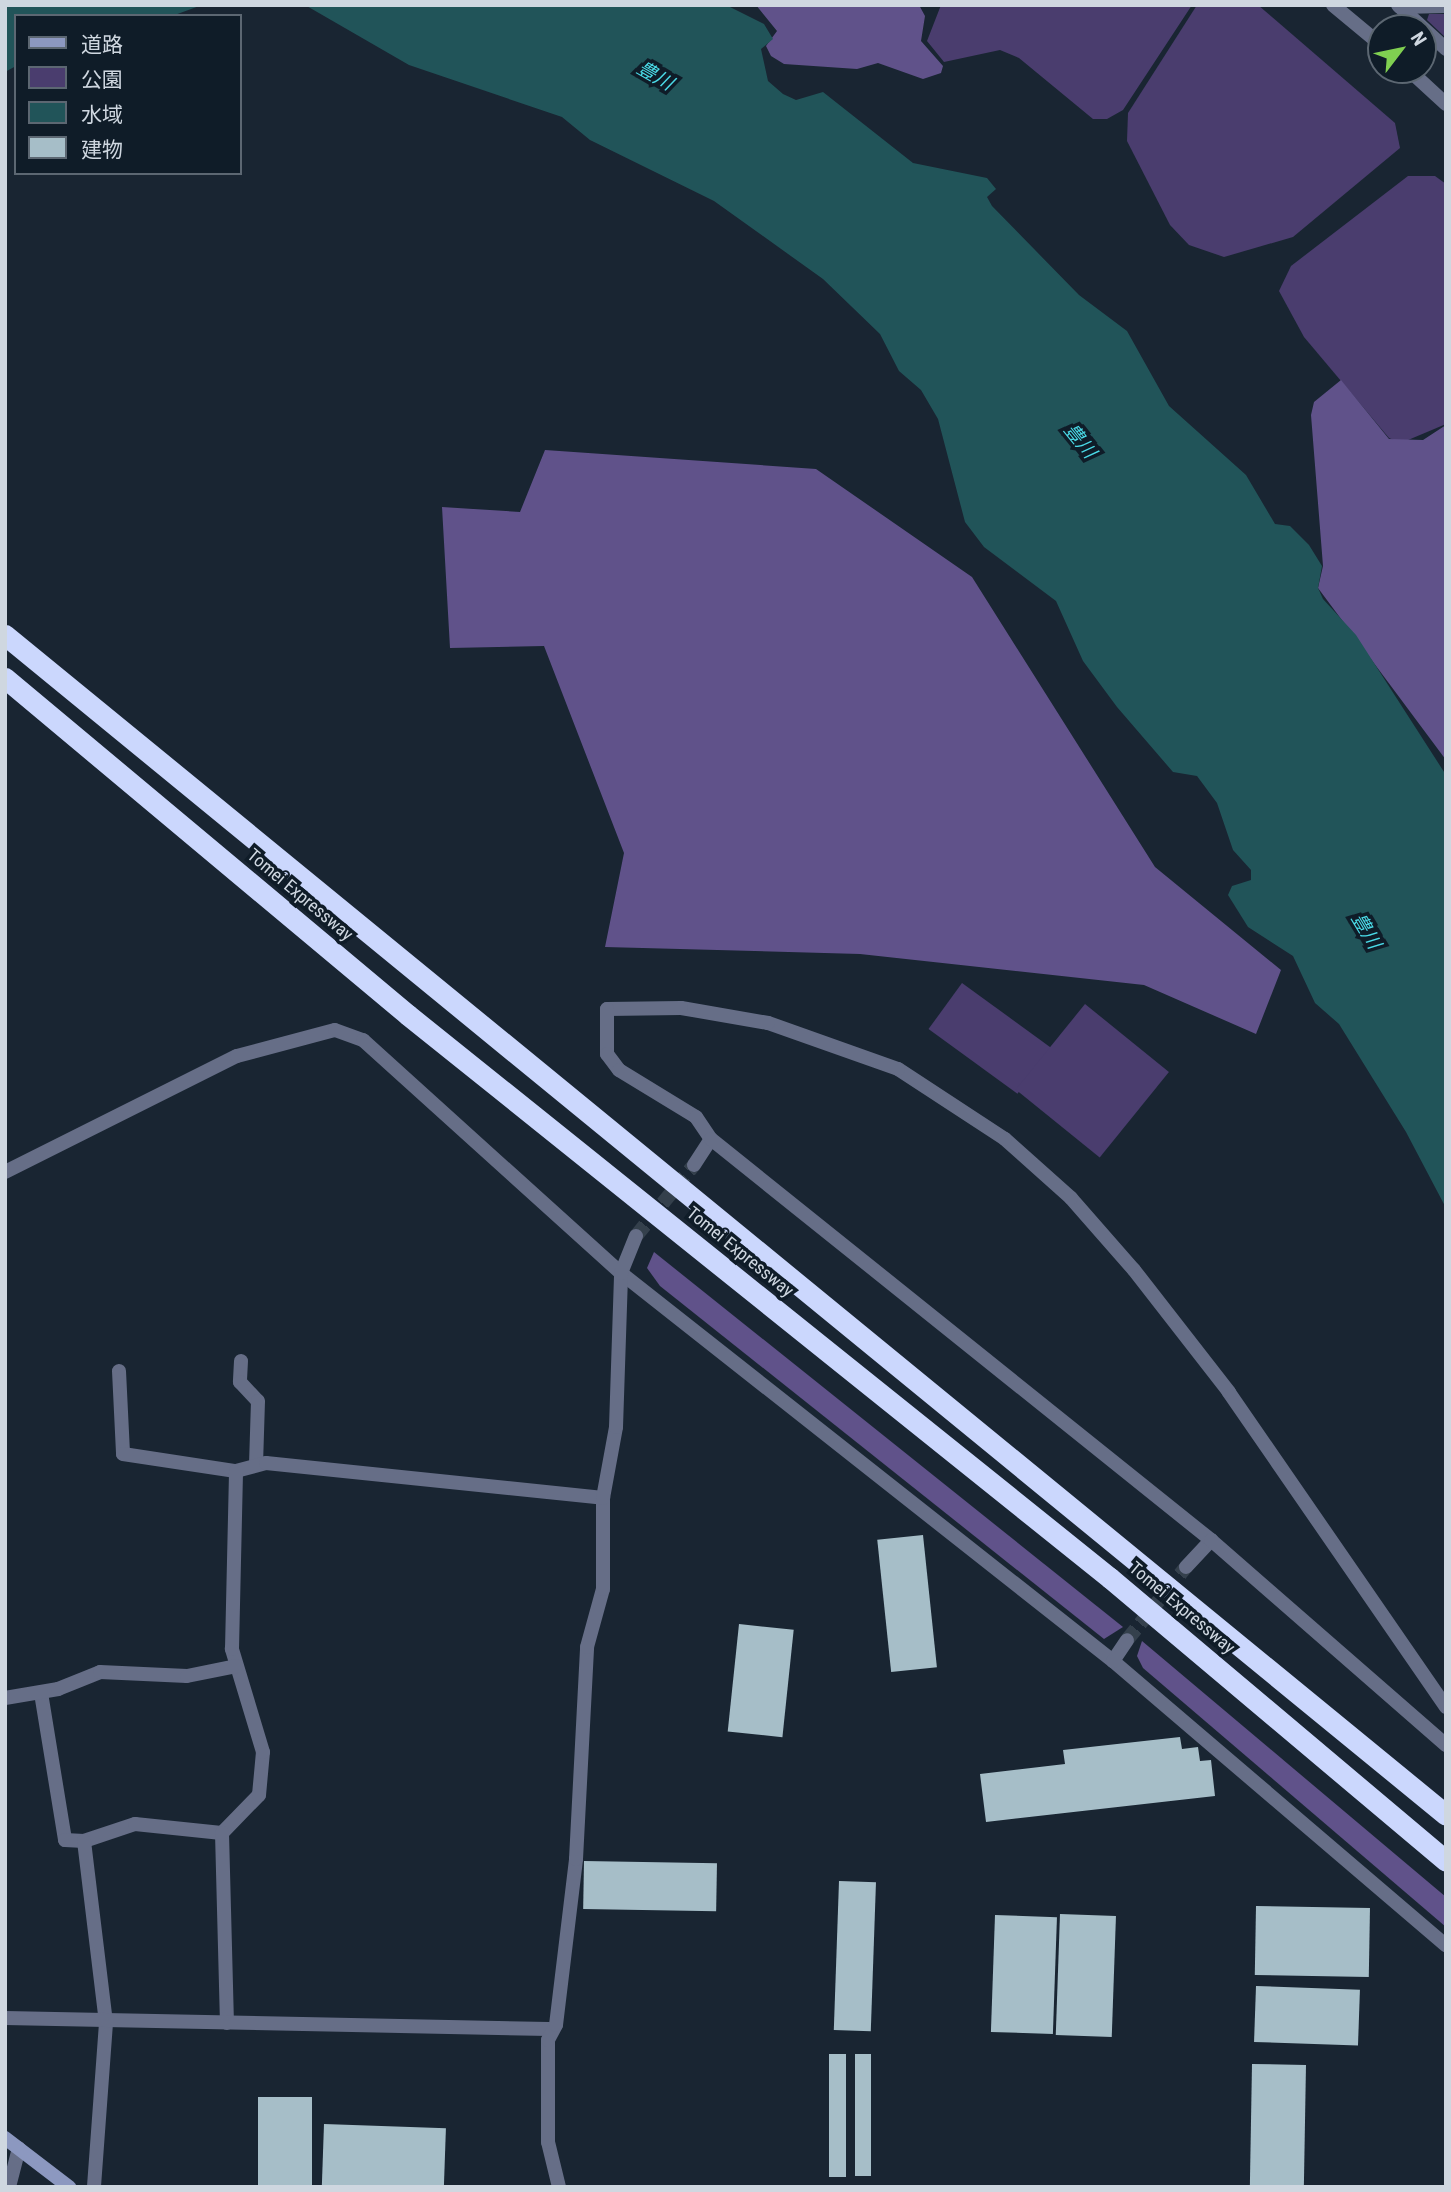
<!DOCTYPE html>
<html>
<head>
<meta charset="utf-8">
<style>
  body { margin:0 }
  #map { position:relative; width:1451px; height:2192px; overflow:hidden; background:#192532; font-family:"Roboto Condensed","Noto Sans JP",sans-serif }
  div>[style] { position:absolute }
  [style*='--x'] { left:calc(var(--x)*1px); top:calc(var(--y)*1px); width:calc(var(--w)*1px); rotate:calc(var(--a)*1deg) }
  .green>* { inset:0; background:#4a3d6e; transform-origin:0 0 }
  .forest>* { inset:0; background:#60528a }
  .water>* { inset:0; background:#215459 }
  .building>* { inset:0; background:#a6bec8; transform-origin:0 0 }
  .minor-tunnel>* { height:14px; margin-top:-7px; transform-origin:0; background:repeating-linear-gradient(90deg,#34404c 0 14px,transparent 0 21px) }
  .minor>* { height:14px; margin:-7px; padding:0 7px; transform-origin:7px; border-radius:7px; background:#666e87 }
  .secondary>* { height:14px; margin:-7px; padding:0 7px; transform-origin:7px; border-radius:7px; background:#8c98c0 }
  .motorway>* { height:21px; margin:-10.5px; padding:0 10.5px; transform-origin:10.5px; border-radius:10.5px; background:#cbd7fd }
  span { translate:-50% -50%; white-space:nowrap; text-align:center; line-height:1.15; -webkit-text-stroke:7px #0f1c28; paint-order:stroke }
  .street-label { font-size:18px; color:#cfd7e0 }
  .water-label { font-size:19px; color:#4adae7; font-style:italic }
  .frame { position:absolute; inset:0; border:7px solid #cfd7e0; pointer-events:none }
  .legend { position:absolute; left:14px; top:14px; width:228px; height:161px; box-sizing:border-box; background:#0f1c28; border:2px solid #5c6772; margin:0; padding:9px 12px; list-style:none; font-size:21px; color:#cfd7e0 }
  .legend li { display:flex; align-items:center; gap:14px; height:35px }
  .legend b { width:35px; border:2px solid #5c6772 }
  .north { position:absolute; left:1367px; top:14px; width:70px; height:70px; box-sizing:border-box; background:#0f1c28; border:2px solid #5c6772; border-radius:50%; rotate:58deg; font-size:19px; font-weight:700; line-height:28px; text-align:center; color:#cfd7e0 }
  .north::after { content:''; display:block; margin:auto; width:24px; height:32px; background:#80d051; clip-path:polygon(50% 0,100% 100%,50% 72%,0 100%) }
</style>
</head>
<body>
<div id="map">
  <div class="green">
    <i style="clip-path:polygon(941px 5px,1192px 5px,1123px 110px,1107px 119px,1093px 119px,1019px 58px,1000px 50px,944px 62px,927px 41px)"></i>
    <i style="clip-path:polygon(1197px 5px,1258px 5px,1395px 123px,1400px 148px,1293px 237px,1224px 257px,1189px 245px,1170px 225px,1127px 141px,1128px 113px)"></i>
    <i style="clip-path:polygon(1429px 14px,1446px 14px,1446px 38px,1427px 20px)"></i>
    <i style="clip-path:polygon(1408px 176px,1435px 176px,1446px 184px,1446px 424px,1401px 443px,1389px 438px,1304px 337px,1279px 291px,1291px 266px)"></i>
    <i style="left:962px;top:983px;width:110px;height:57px;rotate:36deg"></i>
    <i style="left:1085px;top:1004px;width:108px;height:110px;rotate:39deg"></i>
  </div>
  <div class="forest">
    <i style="clip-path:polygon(756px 5px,919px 5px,925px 16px,921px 41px,943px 66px,941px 73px,923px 79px,878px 63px,857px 69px,784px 64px,771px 56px,766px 46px,777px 31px)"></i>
    <i style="clip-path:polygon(1341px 380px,1389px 439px,1423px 440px,1446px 425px,1446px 760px,1318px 588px,1323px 566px,1311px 415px,1314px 402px)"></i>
    <i style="clip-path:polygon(545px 450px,816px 469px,972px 577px,1155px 867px,1281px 970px,1256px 1034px,1144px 985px,860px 954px,605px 947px,624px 853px,544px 646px,450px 648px,442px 507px,520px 512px)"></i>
    <i style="clip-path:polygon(654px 1252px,1123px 1627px,1104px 1639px,660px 1286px,647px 1268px)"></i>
    <i style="clip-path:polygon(1142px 1641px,1446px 1897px,1446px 1927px,1143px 1668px,1137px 1656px)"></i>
  </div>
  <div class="water">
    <i style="clip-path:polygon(5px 5px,202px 5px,172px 16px,16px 16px,16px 66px,5px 72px)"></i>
    <i style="clip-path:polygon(305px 5px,726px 5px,764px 24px,773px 39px,761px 49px,768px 81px,783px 94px,796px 100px,823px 92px,913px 163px,987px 178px,996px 189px,987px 197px,992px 206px,1079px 295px,1127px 331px,1169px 406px,1246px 475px,1275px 524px,1290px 526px,1309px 545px,1322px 566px,1318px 588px,1323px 599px,1356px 635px,1446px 775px,1446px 1208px,1406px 1132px,1339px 1024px,1315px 1003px,1293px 956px,1248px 927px,1228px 895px,1232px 886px,1251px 880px,1251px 870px,1233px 850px,1217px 803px,1197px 776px,1173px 772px,1117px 707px,1083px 661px,1056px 601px,984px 547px,965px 522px,938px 419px,921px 390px,899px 371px,880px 334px,823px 279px,714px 201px,590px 140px,562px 117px,409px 65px)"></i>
  </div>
  <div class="building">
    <i style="left:923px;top:1535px;width:133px;height:46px;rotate:84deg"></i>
    <i style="left:739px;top:1624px;width:55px;height:108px;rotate:6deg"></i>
    <i style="clip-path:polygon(1180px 1737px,1182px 1749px,1198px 1747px,1200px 1761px,1211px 1760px,1215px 1796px,986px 1822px,980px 1774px,1065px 1764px,1063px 1750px)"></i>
    <i style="left:584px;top:1861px;width:133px;height:48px;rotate:1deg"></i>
    <i style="left:839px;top:1881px;width:37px;height:149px;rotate:2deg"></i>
    <i style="left:1256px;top:1906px;width:114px;height:69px;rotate:1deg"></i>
    <i style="left:1060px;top:1914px;width:56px;height:121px;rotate:2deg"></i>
    <i style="left:995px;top:1915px;width:62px;height:117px;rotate:2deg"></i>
    <i style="left:1256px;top:1986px;width:104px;height:56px;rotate:2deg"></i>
    <i style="left:829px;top:2054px;width:17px;height:123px"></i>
    <i style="left:855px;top:2054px;width:16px;height:122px"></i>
    <i style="left:1252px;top:2064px;width:54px;height:123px;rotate:1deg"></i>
    <i style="left:258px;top:2097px;width:54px;height:90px"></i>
    <i style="left:324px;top:2124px;width:122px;height:63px;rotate:2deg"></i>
  </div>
  <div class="minor-tunnel">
    <i style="--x:636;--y:1236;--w:92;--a:-50.8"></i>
    <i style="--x:1127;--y:1640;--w:94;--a:-51.1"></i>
  </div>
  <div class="minor">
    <i style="--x:1333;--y:5;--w:62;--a:39.8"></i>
    <i style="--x:1398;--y:5;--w:65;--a:42.5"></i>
    <i style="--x:1400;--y:7;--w:46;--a:-1.2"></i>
    <i style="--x:1409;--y:70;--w:50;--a:42.6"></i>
    <i style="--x:694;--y:1165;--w:31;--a:-57"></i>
    <i style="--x:5;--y:1172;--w:259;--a:-26.6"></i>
    <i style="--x:237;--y:1056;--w:101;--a:-14.9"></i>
    <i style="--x:335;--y:1030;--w:30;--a:20"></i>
    <i style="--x:363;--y:1040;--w:348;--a:42.1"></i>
    <i style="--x:621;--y:1273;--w:627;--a:38.26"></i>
    <i style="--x:1113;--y:1661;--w:438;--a:40.5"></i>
    <i style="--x:241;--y:1361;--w:21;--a:93"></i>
    <i style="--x:240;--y:1382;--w:26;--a:47"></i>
    <i style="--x:258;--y:1401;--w:62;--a:91.8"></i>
    <i style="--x:119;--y:1371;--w:83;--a:87.2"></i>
    <i style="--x:123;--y:1454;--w:114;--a:8.6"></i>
    <i style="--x:236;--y:1471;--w:31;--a:-15"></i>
    <i style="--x:266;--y:1463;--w:339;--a:5.9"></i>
    <i style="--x:1186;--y:1567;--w:37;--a:-47"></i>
    <i style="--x:1113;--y:1661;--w:25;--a:-56"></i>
    <i style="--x:41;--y:1693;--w:149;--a:80.7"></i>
    <i style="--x:65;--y:1840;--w:19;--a:3"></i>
    <i style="--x:84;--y:1841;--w:54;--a:-18.4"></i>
    <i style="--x:135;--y:1824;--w:87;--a:5.9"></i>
    <i style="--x:222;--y:1833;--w:53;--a:-45.8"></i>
    <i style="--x:259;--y:1795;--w:43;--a:-84.7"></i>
    <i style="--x:263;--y:1752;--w:108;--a:-106.8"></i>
    <i style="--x:232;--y:1649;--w:178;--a:-88.7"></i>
    <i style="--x:5;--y:1698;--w:54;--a:-9.6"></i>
    <i style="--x:58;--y:1689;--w:45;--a:-22"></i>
    <i style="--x:100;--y:1672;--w:87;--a:2.6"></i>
    <i style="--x:187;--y:1676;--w:50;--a:-11.5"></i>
    <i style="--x:1446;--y:1707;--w:383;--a:-124.6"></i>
    <i style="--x:1229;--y:1392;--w:155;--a:-127.9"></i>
    <i style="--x:1134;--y:1270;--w:96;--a:-131.2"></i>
    <i style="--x:1071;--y:1198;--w:89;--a:-138.2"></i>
    <i style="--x:1005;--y:1139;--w:128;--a:-146.8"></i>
    <i style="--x:898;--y:1069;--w:138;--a:-160.5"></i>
    <i style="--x:768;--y:1023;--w:88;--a:-170.2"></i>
    <i style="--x:681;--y:1008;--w:74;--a:179.2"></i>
    <i style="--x:607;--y:1009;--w:45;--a:90"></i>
    <i style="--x:607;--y:1054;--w:20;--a:53"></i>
    <i style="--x:619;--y:1070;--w:90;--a:31.4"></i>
    <i style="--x:696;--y:1117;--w:27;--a:56"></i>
    <i style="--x:711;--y:1139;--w:641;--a:38.73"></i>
    <i style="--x:1211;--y:1540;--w:312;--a:41.1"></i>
    <i style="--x:222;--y:1833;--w:190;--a:88.5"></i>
    <i style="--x:84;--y:1841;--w:183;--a:83.1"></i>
    <i style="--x:106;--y:2023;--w:164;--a:94.2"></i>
    <i style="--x:5;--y:2018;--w:544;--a:1.16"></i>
    <i style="--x:9;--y:2187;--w:40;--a:-75.6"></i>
    <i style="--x:559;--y:2187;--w:46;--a:-103.7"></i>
    <i style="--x:548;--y:2142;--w:102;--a:-90"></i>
    <i style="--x:548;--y:2040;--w:17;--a:-62"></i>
    <i style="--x:556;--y:2025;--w:167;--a:-83.1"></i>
    <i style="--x:576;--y:1859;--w:212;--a:-87"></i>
    <i style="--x:587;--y:1647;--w:60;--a:-74.6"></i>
    <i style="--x:603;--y:1589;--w:91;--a:-90"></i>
    <i style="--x:603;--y:1498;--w:72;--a:-79.6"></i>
    <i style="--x:616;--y:1427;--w:154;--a:-88.1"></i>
    <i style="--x:621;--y:1273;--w:40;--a:-68"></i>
  </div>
  <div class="secondary">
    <i style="--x:5;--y:2138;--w:81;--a:37.4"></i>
  </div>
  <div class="motorway">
    <i style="--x:5;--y:635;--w:1862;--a:39.31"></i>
    <i style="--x:5;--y:678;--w:525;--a:39.9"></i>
    <i style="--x:408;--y:1015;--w:900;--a:38.73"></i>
    <i style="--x:1110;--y:1578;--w:439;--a:40.1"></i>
  </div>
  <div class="street-label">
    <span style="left:300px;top:895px;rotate:40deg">Tomei Expressway</span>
    <span style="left:740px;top:1252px;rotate:39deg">Tomei Expressway</span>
    <span style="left:1182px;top:1608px;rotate:40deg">Tomei Expressway</span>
  </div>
  <div class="water-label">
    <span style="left:655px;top:76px;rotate:30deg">豊川</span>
    <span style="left:1080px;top:441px;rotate:51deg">豊川</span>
    <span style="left:1366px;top:931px;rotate:59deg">豊川</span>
  </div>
  <div class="frame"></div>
  <ul class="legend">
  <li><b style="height:9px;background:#8c98c0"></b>道路</li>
  <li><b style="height:19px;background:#4a3d6e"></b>公園</li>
  <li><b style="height:19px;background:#215459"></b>水域</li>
  <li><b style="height:19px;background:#a6bec8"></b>建物</li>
  </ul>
  <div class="north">N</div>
</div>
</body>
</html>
